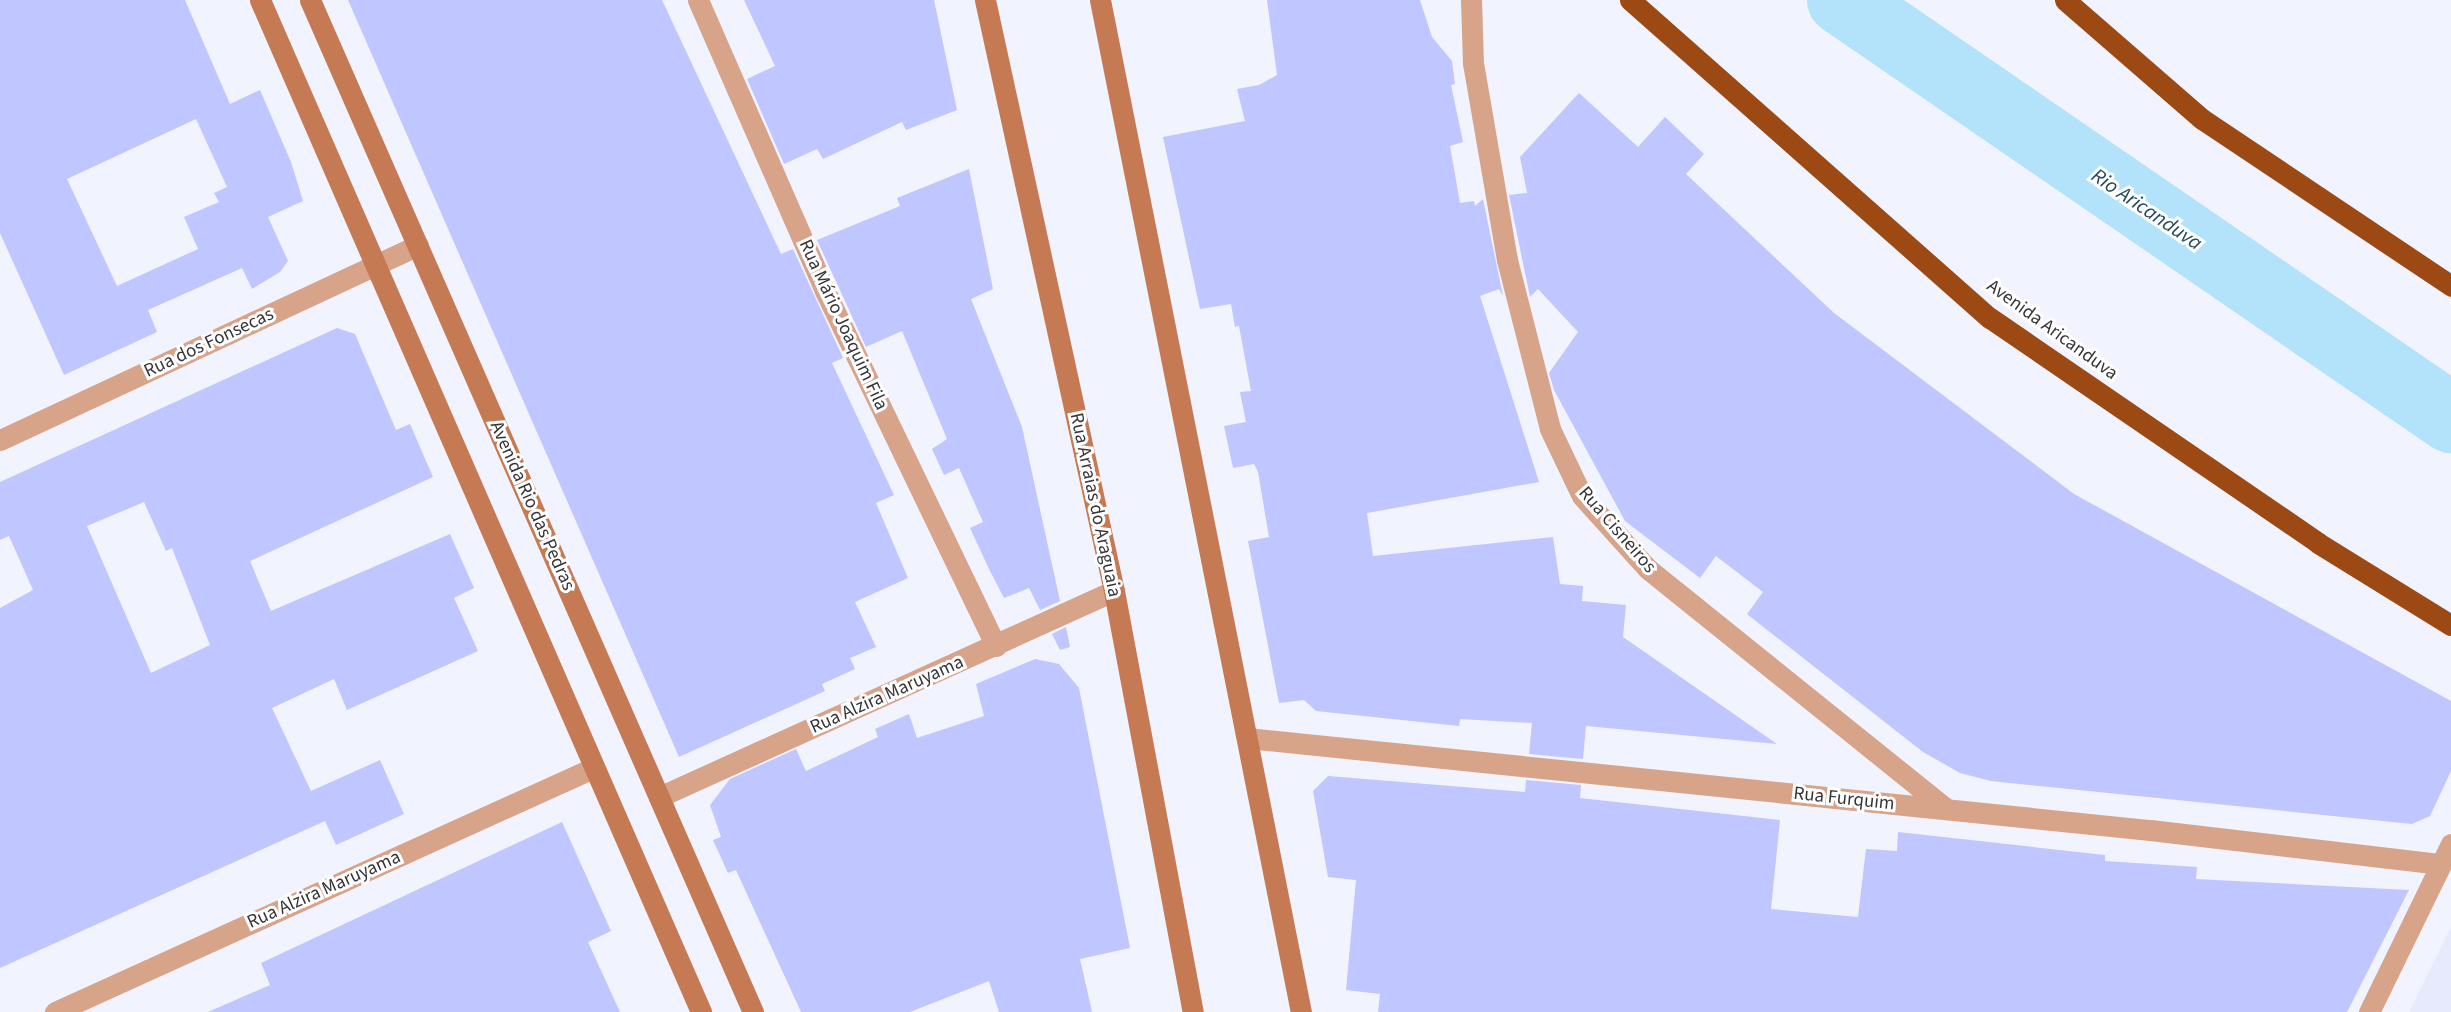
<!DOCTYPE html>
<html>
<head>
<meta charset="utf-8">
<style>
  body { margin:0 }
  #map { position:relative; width:2451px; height:1012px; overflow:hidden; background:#f1f3fe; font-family:"Source Sans 3",sans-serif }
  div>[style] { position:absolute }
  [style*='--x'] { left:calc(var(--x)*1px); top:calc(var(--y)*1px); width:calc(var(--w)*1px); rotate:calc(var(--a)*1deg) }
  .built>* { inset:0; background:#e7e9fc }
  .river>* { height:70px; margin:-35px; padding:0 35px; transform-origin:35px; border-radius:35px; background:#b2e3fa }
  .building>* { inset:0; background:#c0c6ff }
  .street>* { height:21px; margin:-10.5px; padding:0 10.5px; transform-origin:10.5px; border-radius:10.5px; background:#d7a389 }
  .secondary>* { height:21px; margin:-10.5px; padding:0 10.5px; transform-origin:10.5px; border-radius:10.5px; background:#c57a53 }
  .highway>* { height:21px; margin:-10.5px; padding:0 10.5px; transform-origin:10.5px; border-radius:10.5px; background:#9d4914 }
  span { translate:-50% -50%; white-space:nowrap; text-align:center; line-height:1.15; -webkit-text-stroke:6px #fff; paint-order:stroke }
  .street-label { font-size:19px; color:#353539 }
  .water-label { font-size:21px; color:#23495a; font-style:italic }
</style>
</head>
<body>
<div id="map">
  <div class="built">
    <i style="clip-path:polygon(2451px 927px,2451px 1012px,2409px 1012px)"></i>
  </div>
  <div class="river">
    <i style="--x:1842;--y:0;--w:739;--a:34.46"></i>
  </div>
  <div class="building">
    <i style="clip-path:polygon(evenodd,0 0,185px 0,230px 104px,260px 90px,291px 162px,303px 201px,268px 217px,288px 261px,280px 272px,252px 289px,242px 268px,148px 310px,157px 332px,64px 375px,0 233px,0 0,196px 119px,227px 187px,214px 193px,219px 202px,184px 217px,198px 249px,117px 286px,67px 179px,196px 119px)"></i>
    <i style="clip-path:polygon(348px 0,662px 0,781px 254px,793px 249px,843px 358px,832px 363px,894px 495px,876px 503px,908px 578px,855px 602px,876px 647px,850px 658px,855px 669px,822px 684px,825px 691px,679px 757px)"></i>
    <i style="clip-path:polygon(744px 0,934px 0,957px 110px,906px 130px,902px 122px,823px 159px,817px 149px,784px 164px,747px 79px,775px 66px)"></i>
    <i style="clip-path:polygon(1267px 0,1420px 0,1432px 37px,1452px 61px,1455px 84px,1451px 85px,1463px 142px,1450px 146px,1460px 203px,1474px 201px,1475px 206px,1483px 199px,1503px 296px,1499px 289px,1480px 296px,1539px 482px,1367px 513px,1373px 556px,1553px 537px,1560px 584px,1583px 586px,1582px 601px,1626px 605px,1623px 637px,1777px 744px,1586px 726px,1583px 759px,1529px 754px,1532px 723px,1460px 719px,1459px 726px,1316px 711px,1304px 700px,1279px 703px,1248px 541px,1269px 537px,1258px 472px,1254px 464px,1233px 468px,1224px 426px,1246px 422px,1240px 392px,1251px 391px,1239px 326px,1235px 327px,1231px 304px,1200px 309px,1163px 137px,1245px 121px,1237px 89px,1259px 85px,1277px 75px)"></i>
    <i style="clip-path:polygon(1579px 93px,1638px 147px,1665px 117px,1704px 154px,1686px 174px,1834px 313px,2074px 494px,2451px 701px,2451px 771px,2430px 816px,2412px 824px,1991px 781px,1960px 773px,1923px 752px,1747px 614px,1763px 592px,1716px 556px,1700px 578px,1625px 521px,1554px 390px,1549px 373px,1578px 332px,1538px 289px,1530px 297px,1509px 195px,1527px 193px,1520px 157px)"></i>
    <i style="clip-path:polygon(969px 169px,993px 289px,971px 299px,1022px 427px,1060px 601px,1040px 610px,1029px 588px,1004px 598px,989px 569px,970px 528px,983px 522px,959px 468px,944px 475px,932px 449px,947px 439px,902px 331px,866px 347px,817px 240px,900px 206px,897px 198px)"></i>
    <i style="clip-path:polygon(evenodd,337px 328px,355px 334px,396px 430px,410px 424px,433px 477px,250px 561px,271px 611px,450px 534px,474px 588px,454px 598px,478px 651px,347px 710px,334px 679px,272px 708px,311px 791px,380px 760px,404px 814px,336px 845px,325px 821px,0 968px,0 608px,33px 590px,9px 536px,0 540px,0 482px,337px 328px,144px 502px,166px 551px,172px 548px,210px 645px,151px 673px,87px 526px,144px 502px)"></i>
    <i style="clip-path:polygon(1066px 627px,1070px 647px,1060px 650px,1052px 634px)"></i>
    <i style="clip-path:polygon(1035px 659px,1059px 664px,1079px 688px,1130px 948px,1080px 959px,1092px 1012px,999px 1012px,989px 981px,910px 1012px,801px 1012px,736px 870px,728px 873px,713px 840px,721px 837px,710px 805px,730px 779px,796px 749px,806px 771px,878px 737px,875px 729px,909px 714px,917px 738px,984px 716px,976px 684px)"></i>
    <i style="clip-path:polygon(1328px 776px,1525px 792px,1526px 780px,1581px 785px,1580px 798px,1780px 820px,1771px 909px,1858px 917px,1866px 849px,1897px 851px,1898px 832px,2105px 855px,2105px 861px,2197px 867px,2196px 879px,2409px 890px,2347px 1012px,1378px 1012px,1380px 994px,1346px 990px,1356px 880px,1328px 877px,1313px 791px)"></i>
    <i style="clip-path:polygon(562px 822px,611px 931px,588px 942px,620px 1012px,208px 1012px,270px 985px,261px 963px)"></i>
  </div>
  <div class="street">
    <i style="--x:698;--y:0;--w:318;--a:66.4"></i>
    <i style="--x:825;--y:291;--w:394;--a:64.3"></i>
    <i style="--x:1471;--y:0;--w:63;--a:88.2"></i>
    <i style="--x:1473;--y:63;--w:200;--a:80.2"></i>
    <i style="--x:1507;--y:260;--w:174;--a:75.7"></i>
    <i style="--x:1550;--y:429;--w:74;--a:64.5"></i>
    <i style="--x:1582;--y:496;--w:98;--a:47.9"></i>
    <i style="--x:1648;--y:569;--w:383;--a:38.8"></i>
    <i style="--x:0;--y:440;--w:461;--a:-25"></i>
    <i style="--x:1247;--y:738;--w:908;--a:5.82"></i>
    <i style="--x:2150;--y:830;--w:293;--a:6.7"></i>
    <i style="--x:659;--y:797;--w:499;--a:-24.4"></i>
    <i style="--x:55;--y:1012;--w:591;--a:-24.4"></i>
    <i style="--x:2369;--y:1012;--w:187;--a:-64"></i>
  </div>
  <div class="secondary">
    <i style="--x:260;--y:0;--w:1104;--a:66.45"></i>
    <i style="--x:310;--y:0;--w:1105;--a:66.36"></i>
    <i style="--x:985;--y:0;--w:605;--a:77.69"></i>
    <i style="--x:1114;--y:591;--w:428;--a:79.4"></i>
    <i style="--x:1100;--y:0;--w:1032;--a:78.77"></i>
  </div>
  <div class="highway">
    <i style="--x:1630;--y:0;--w:480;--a:41.5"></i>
    <i style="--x:1990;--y:318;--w:398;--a:34.4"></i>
    <i style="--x:2318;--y:543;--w:156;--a:31.7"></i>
    <i style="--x:2065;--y:0;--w:181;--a:41"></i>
    <i style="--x:2202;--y:119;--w:300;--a:33.8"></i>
  </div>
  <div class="street-label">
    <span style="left:843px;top:325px;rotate:65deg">Rua Mário Joaquim Fila</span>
    <span style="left:2052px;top:330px;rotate:36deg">Avenida Aricanduva</span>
    <span style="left:209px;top:343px;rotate:-25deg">Rua dos Fonsecas</span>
    <span style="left:1095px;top:505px;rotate:78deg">Rua Arraias do Araguaia</span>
    <span style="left:532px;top:506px;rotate:66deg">Avenida Rio das Pedras</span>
    <span style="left:1617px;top:530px;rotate:49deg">Rua Cisneiros</span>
    <span style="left:887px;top:695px;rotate:-24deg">Rua Alzira Maruyama</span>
    <span style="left:1844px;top:799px;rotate:6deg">Rua Furquim</span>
    <span style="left:324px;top:890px;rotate:-24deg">Rua Alzira Maruyama</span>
  </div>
  <div class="water-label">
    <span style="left:2147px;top:209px;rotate:34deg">Rio Aricanduva</span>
  </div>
</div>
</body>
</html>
